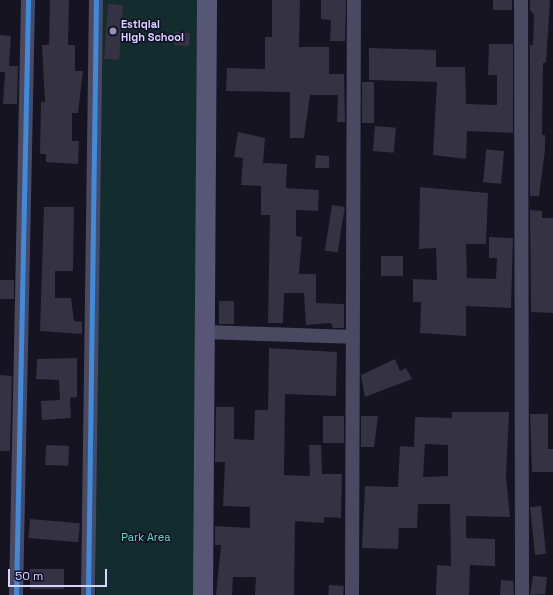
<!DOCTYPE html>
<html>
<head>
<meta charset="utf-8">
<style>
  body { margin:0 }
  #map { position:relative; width:553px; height:595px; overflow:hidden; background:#161421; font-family:"Space Grotesk",sans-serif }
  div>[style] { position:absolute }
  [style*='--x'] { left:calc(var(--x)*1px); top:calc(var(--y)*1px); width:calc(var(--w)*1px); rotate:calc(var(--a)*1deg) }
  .green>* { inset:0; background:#132c2d; transform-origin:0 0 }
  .building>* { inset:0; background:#343243; transform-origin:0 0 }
  .street>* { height:14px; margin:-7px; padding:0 7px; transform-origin:7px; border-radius:7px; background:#4a4962 }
  .secondary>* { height:20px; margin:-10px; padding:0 10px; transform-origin:10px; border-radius:10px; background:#575674 }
  .cycleway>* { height:5px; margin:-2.5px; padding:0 2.5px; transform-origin:2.5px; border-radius:2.5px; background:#408adc }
  .dots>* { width:11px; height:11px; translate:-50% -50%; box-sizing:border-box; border:2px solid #130f26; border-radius:50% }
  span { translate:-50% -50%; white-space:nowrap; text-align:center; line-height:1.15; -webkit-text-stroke:3px #130f26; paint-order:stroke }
  .poi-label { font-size:11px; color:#d9d4ff; font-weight:700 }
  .left { translate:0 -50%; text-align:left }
  .park-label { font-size:11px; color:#5fe0c0 }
  .scale { position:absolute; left:8px; top:569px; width:99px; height:18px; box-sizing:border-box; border:2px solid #d9d4ff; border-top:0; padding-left:5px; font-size:12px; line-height:14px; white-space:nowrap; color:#d9d4ff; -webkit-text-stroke:3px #130f26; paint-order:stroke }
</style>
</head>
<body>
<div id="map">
  <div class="green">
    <i style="left:96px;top:0;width:111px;height:595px"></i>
  </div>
  <div class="building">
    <i style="clip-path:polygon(50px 0,69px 0,68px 45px,75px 45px,75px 71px,83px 71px,78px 113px,72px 113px,72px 141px,79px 141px,78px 164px,46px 162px,46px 154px,40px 154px,41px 102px,45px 102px,42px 45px,49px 45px)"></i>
    <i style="clip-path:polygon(272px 0,300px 0,299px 47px,329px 47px,329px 74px,344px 74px,345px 122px,337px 122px,338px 95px,310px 95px,304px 138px,290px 138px,290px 92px,226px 91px,227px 68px,265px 69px,265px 37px,272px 37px)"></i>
    <i style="clip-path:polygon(321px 0,346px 0,345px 41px,330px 41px,331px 20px,321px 19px)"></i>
    <i style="left:493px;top:0;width:19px;height:10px"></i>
    <i style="clip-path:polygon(530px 0,550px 0,546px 63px,543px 63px,542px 135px,545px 135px,545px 150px,539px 196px,530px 196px,530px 45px,533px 45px,534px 15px,530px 10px)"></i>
    <i style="left:108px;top:4px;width:15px;height:55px;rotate:4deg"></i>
    <i style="left:175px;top:32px;width:15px;height:13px;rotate:4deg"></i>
    <i style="clip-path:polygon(0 35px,11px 36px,9px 66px,18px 66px,17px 104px,3px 104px,5px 72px,0 72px)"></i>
    <i style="clip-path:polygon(489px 44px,513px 44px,513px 133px,467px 131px,466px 159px,433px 155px,437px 82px,369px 80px,369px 48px,436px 50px,436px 67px,465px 67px,466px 104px,497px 105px,497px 75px,488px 75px)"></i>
    <i style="left:362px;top:82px;width:12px;height:41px"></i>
    <i style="left:375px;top:126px;width:21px;height:25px;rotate:5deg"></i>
    <i style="clip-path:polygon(238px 132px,265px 138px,263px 163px,287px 164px,286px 188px,319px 190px,318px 211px,296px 210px,296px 236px,302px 237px,299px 274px,316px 274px,316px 303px,344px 304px,344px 328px,333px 328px,331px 323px,306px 325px,304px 293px,284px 293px,283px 323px,268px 323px,270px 215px,261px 215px,261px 186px,241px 185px,243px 158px,234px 157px)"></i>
    <i style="left:504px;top:151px;width:33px;height:18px;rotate:95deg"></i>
    <i style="clip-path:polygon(316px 155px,329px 156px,329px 168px,315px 168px)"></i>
    <i style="clip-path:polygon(420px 187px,488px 193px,486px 244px,466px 244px,467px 278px,496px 279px,497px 258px,489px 258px,489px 237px,513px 238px,511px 308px,466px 306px,466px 336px,420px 333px,421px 302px,413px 302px,413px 279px,437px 280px,436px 248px,419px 249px)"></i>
    <i style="left:332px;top:205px;width:13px;height:46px;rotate:9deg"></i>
    <i style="clip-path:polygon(44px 207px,74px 207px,73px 271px,55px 271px,55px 298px,71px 298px,74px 321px,82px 322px,82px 334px,40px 331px)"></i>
    <i style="clip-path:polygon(530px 210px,542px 211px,542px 218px,553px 218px,553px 313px,531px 312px)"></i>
    <i style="left:381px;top:256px;width:22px;height:20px"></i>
    <i style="left:0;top:280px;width:14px;height:19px"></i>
    <i style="left:219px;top:301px;width:15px;height:23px"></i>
    <i style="clip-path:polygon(269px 348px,337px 352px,336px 396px,285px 394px,284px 475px,310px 476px,309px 445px,321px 445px,322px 474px,342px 474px,341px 518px,324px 517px,324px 523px,295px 521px,294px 595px,255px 595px,256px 577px,233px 577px,232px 595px,216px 595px,221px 545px,215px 545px,215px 526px,250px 528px,250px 507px,223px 506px,225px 462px,215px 462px,216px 407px,234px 407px,234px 439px,254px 440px,255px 410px,268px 410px)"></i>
    <i style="clip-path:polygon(77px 358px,77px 397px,70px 398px,71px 418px,42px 420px,41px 401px,60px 400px,59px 380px,36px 379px,37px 359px)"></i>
    <i style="clip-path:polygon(395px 359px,400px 371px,406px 368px,412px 379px,365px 397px,361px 375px)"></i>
    <i style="clip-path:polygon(0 375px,12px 376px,10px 451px,0 451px)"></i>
    <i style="clip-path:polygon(evenodd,452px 412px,509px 412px,506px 477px,510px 517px,466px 516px,466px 538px,495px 539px,495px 566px,470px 565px,469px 595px,436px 595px,437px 565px,451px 566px,450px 504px,418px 504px,417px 528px,399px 528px,398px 549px,362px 548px,365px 486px,398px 487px,400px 446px,414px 447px,415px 417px,452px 418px,452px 412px,425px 444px,448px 445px,448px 476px,423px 477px,425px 444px)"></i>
    <i style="clip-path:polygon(530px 414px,548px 414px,548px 449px,553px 449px,553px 472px,532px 472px)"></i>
    <i style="left:323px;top:416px;width:21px;height:27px"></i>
    <i style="clip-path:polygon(361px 416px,378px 416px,374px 447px,361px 447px)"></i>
    <i style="left:46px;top:445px;width:23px;height:20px;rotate:2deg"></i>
    <i style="left:541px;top:506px;width:48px;height:11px;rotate:84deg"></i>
    <i style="left:30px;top:519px;width:50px;height:19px;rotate:5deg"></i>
    <i style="left:30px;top:569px;width:34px;height:20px"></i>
    <i style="clip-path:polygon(533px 576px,547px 577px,545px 594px,530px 595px)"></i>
    <i style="clip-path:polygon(501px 580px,513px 581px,514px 595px,500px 595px)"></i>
    <i style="left:329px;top:585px;width:15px;height:10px;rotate:4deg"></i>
  </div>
  <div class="street">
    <i style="--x:521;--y:0;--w:595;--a:89.9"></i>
    <i style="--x:205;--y:332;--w:147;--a:1.9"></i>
    <i style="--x:16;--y:595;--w:595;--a:-88.84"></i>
    <i style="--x:88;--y:595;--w:595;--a:-89.23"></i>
    <i style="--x:352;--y:595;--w:595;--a:-89.81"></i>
  </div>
  <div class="secondary">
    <i style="--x:203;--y:595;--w:595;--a:-89.61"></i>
  </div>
  <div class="cycleway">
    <i style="--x:16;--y:595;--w:595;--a:-88.84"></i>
    <i style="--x:88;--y:595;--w:595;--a:-89.23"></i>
  </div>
  <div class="dots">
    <i style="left:113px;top:31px;background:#9591b1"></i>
  </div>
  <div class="poi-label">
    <span class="left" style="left:121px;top:31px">Estiqlal<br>High School</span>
  </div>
  <div class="park-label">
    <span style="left:146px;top:537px">Park Area</span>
  </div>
  <div class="scale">50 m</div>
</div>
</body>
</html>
